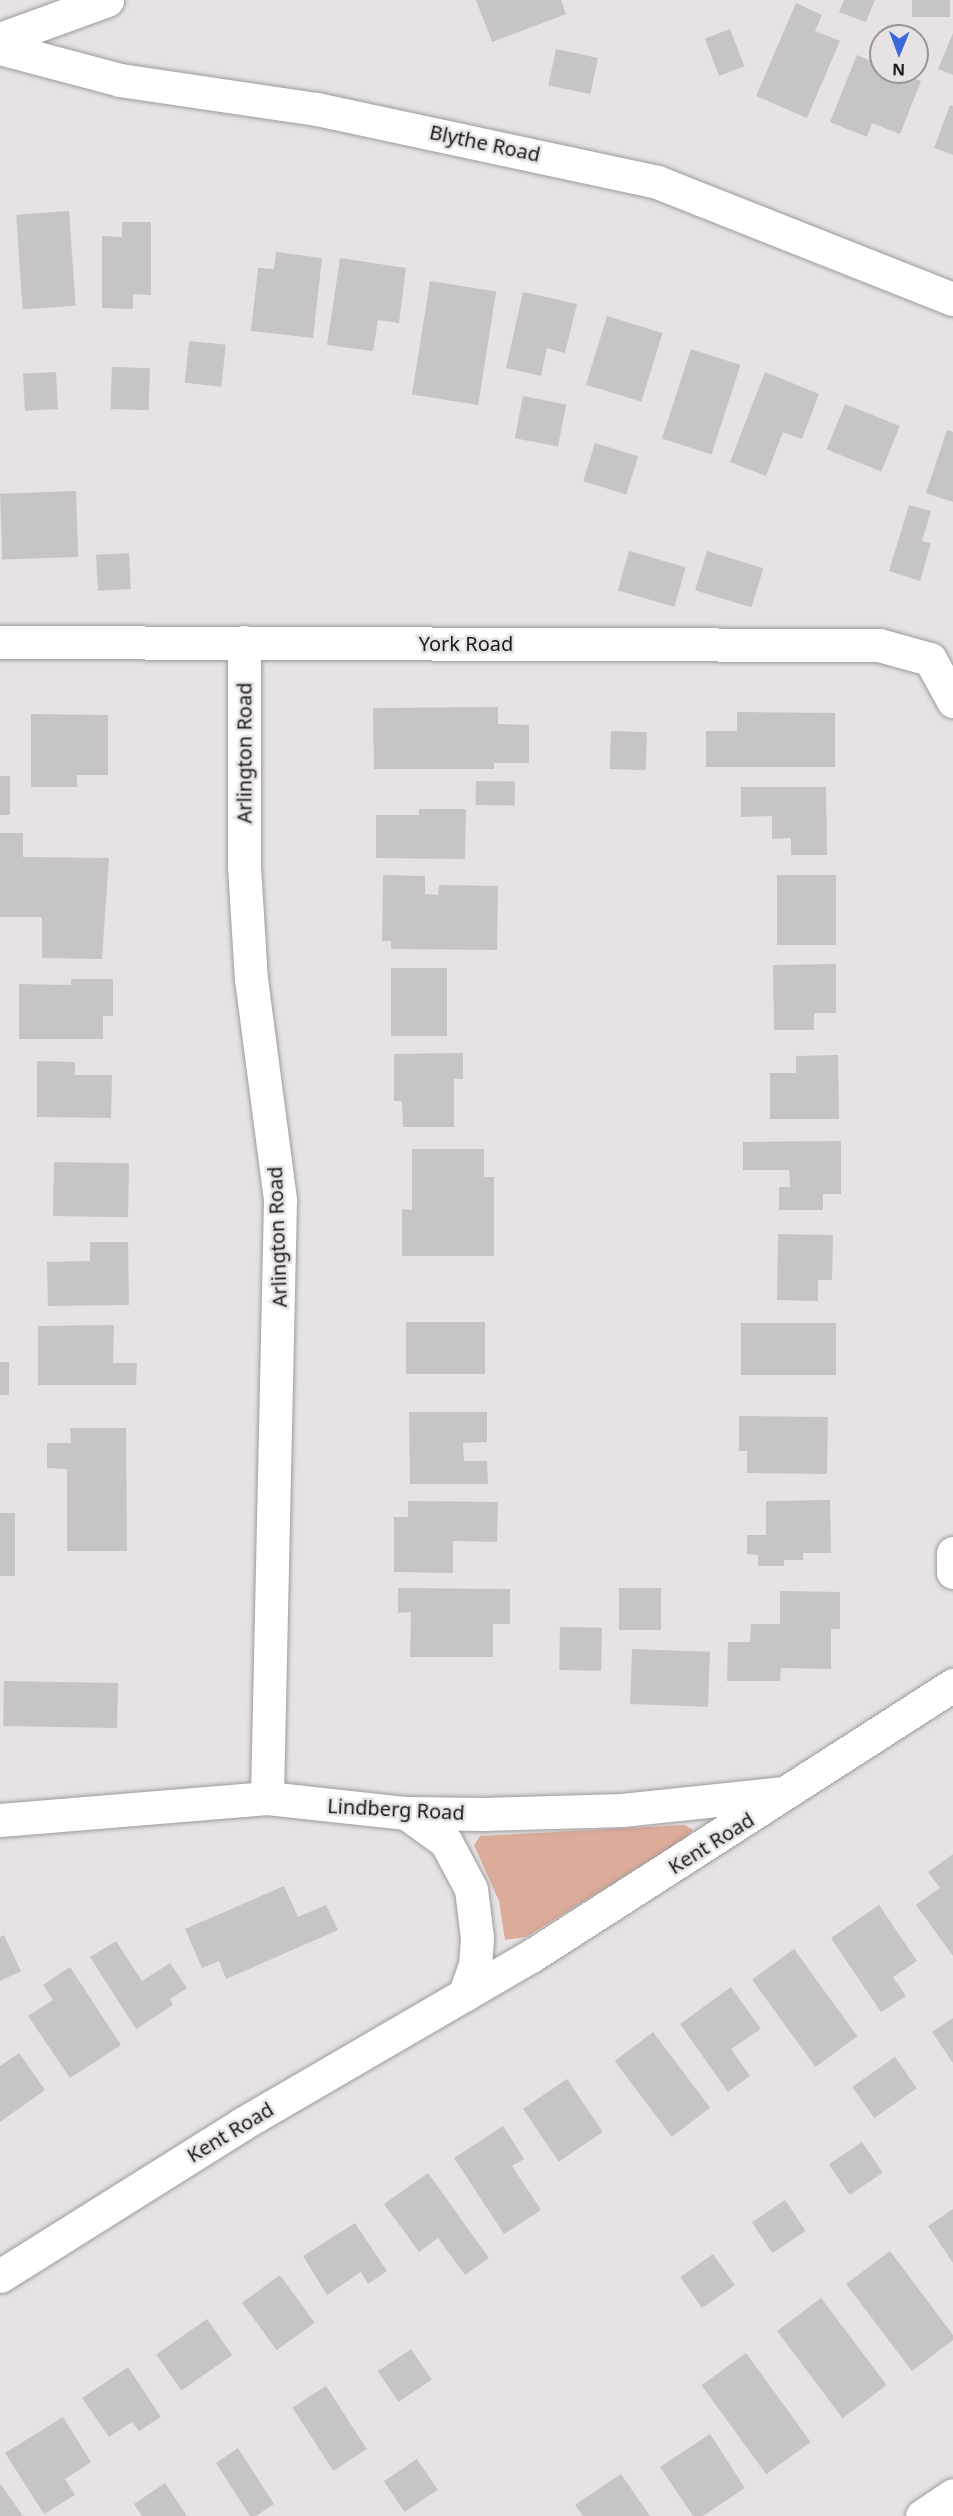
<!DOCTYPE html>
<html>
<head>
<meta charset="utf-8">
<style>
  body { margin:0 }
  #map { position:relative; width:953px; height:2516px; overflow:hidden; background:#e7e3e4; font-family:"Noto Sans",sans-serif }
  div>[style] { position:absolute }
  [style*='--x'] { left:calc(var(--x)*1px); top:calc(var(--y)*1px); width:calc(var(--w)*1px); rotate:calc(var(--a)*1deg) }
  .green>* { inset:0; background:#ddab99 }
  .building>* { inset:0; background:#c7c4c5; transform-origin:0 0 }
  .roads { filter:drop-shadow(0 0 2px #9e9a9b) drop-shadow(0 0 2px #9e9a9b) }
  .minor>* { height:33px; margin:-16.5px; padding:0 16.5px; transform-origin:16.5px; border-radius:16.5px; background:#fff }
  span { translate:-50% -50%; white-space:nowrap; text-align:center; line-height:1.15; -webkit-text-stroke:5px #e7e3e4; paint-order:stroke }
  .street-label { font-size:20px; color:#1b1a1a }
  .north { position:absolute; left:869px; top:24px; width:60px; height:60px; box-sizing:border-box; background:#e7e3e4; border:2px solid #959393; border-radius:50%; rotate:181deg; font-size:16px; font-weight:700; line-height:24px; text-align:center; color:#1b1a1a }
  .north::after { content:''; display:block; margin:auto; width:21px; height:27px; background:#3c68d9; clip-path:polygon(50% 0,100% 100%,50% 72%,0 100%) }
</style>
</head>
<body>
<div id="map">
  <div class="green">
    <i style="clip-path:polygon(685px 1825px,693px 1830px,685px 1839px,526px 1937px,505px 1940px,499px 1901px,474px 1845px,480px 1836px)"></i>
  </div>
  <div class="building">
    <i style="clip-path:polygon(476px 0,561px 0,566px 14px,492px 42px)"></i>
    <i style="clip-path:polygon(844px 0,875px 0,866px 22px,839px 12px)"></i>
    <i style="left:912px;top:0;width:38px;height:17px"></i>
    <i style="clip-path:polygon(796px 3px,822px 15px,815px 31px,840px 41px,807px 118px,756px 96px)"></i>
    <i style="left:730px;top:29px;width:40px;height:27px;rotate:69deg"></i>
    <i style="clip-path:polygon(953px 33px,953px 75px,938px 69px)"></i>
    <i style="left:556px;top:49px;width:43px;height:37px;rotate:12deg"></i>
    <i style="clip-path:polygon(857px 55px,881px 65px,881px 72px,898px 72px,921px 81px,900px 134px,872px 123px,867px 137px,830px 122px)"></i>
    <i style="clip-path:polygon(950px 105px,953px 106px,953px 155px,934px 148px)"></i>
    <i style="left:69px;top:211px;width:95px;height:53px;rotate:86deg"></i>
    <i style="clip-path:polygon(122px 222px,151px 222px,151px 295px,133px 294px,133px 309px,102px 308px,102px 236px,122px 237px)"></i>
    <i style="clip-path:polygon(276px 252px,322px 258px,313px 338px,251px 331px,258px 268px,274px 269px)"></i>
    <i style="clip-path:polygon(340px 258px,406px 268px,399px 323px,378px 320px,373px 351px,327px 345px)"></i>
    <i style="left:430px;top:281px;width:67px;height:115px;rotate:9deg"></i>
    <i style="clip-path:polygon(523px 292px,577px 304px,565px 353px,547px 348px,541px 376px,506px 368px)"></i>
    <i style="left:607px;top:316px;width:58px;height:72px;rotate:17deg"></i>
    <i style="left:189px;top:341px;width:37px;height:42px;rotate:6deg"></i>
    <i style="left:691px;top:349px;width:52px;height:94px;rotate:18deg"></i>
    <i style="left:112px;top:367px;width:38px;height:42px;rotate:2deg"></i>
    <i style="left:56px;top:372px;width:37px;height:33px;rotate:87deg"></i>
    <i style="clip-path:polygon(765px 372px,819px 394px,802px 439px,783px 432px,766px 476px,730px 462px)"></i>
    <i style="left:523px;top:396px;width:44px;height:43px;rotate:11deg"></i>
    <i style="left:845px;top:404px;width:59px;height:49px;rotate:22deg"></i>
    <i style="clip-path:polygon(947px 430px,953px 432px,953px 502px,926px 493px)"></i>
    <i style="left:595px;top:443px;width:45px;height:40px;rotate:17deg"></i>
    <i style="left:76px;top:491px;width:66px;height:76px;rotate:88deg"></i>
    <i style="clip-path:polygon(909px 505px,931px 511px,922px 541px,931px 543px,920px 581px,889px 571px)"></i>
    <i style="left:629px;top:551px;width:59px;height:41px;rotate:16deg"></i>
    <i style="left:707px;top:551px;width:59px;height:41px;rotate:17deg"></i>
    <i style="left:129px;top:553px;width:36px;height:33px;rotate:87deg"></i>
    <i style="clip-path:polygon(498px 707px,498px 724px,529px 725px,529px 763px,494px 763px,494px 769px,374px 769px,373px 708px)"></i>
    <i style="clip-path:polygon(737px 712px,835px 713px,835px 767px,706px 767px,706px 731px,737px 731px)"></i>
    <i style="clip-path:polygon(31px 714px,108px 715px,108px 775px,77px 775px,77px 787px,31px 787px)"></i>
    <i style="left:611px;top:731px;width:36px;height:38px;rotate:2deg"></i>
    <i style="left:0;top:776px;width:10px;height:39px"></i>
    <i style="left:476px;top:781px;width:39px;height:24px;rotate:1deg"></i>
    <i style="clip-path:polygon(741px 787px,826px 787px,827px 855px,791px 855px,791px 838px,772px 839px,772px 816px,741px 817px)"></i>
    <i style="clip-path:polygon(419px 809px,466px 809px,465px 859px,376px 858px,376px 815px,419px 815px)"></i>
    <i style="clip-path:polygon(0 833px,23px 833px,23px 857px,109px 858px,102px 959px,42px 958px,42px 917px,0 917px)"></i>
    <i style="clip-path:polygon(383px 875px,425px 876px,425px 894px,438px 895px,439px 885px,498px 886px,497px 950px,391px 949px,391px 941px,382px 941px)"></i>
    <i style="left:777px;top:875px;width:59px;height:70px"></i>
    <i style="clip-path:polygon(836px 964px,836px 1013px,814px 1013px,814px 1030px,774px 1030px,773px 965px)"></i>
    <i style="left:447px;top:968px;width:68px;height:56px;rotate:90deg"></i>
    <i style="clip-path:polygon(71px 979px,113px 979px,113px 1016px,103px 1016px,103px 1039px,19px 1039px,19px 984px,71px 985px)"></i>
    <i style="clip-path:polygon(463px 1053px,463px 1079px,454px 1079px,454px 1127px,403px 1127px,402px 1101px,394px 1101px,394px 1054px)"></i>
    <i style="clip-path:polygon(838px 1055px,839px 1119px,770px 1119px,770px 1073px,796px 1073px,796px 1056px)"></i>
    <i style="clip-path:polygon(37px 1061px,75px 1062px,75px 1075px,112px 1075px,111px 1118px,37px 1117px)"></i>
    <i style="clip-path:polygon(841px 1141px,841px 1194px,823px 1194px,823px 1210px,779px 1210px,779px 1187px,790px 1187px,789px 1170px,743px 1170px,743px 1142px)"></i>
    <i style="clip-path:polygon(412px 1149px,484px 1149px,484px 1177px,494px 1177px,494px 1256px,402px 1256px,402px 1209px,412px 1210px)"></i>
    <i style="left:54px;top:1162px;width:75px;height:54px;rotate:1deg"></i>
    <i style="clip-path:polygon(778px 1234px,833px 1235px,832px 1280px,818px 1280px,818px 1301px,777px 1300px)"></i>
    <i style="clip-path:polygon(90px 1242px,128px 1242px,129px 1305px,48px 1306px,47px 1262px,90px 1261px)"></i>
    <i style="left:406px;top:1322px;width:79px;height:52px"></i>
    <i style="left:836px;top:1323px;width:52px;height:95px;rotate:90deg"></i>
    <i style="clip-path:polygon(114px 1325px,113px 1363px,137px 1363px,136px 1385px,38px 1385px,38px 1326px)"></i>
    <i style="left:0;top:1362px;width:9px;height:33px"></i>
    <i style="clip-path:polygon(409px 1412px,487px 1412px,487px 1442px,463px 1443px,464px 1461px,487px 1461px,488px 1484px,410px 1484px)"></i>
    <i style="clip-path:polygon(739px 1416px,828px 1417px,827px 1474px,747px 1473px,747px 1451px,739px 1451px)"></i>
    <i style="clip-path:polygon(70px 1428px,126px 1428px,127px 1551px,67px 1551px,67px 1469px,47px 1468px,47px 1443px,71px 1443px)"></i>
    <i style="clip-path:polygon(830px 1500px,831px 1553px,803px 1553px,803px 1560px,784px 1560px,784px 1566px,758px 1566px,758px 1555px,747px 1554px,747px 1535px,766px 1535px,766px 1501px)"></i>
    <i style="clip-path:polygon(408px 1501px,498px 1502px,497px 1542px,453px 1541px,453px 1573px,394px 1572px,394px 1517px,408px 1517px)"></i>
    <i style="left:0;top:1513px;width:15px;height:63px"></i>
    <i style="clip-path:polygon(398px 1588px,510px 1589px,510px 1624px,493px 1624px,493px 1657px,410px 1657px,411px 1612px,398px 1613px)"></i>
    <i style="left:619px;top:1588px;width:42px;height:42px"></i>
    <i style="clip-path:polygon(780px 1591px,840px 1592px,840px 1629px,831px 1629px,831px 1669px,781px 1668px,780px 1681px,727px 1681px,728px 1642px,750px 1642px,751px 1624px,780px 1624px)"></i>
    <i style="left:560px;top:1627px;width:42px;height:43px;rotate:1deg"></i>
    <i style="left:632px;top:1649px;width:78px;height:55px;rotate:2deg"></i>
    <i style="left:4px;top:1681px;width:114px;height:45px;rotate:1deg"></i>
    <i style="clip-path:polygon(953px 1854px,953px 1956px,916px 1905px,940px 1888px,928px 1872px)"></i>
    <i style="clip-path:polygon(284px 1886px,298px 1917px,326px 1905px,338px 1930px,226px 1979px,219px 1961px,202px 1968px,185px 1929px)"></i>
    <i style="clip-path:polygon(879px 1905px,917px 1961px,893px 1977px,906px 1996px,881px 2012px,831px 1938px)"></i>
    <i style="clip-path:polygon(4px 1935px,21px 1971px,0 1981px,0 1937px)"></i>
    <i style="clip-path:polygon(116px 1941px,142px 1981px,170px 1963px,187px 1988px,170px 1999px,173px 2005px,136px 2029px,90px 1957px)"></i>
    <i style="left:794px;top:1949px;width:108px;height:52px;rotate:54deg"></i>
    <i style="clip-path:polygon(70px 1967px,121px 2045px,70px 2078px,28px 2016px,53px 2000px,43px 1985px)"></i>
    <i style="clip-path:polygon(731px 1987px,761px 2029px,731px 2049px,750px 2076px,728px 2092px,680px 2024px)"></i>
    <i style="clip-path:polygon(953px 2018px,953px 2063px,932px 2032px)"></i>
    <i style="left:653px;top:2032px;width:95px;height:48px;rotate:53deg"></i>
    <i style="clip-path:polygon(19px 2053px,45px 2090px,0 2122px,0 2066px)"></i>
    <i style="left:895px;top:2057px;width:38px;height:52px;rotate:55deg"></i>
    <i style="left:567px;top:2079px;width:64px;height:53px;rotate:56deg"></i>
    <i style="clip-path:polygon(503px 2126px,524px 2159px,512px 2166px,541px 2210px,504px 2234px,454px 2158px)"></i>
    <i style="left:862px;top:2142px;width:37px;height:40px;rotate:56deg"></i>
    <i style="clip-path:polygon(428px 2173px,489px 2258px,465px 2275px,438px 2238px,419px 2252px,384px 2204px)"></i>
    <i style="left:785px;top:2200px;width:37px;height:40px;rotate:56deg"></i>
    <i style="clip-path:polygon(953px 2209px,953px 2263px,928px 2226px)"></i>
    <i style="clip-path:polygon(355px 2223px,387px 2271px,368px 2284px,361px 2272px,327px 2295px,303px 2256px)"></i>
    <i style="clip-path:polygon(890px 2251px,953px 2335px,953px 2340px,912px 2371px,846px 2284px)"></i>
    <i style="left:713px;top:2254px;width:38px;height:40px;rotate:55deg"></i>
    <i style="left:280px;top:2275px;width:59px;height:47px;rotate:54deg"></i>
    <i style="left:821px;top:2298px;width:109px;height:55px;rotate:53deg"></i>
    <i style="left:207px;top:2319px;width:44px;height:62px;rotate:55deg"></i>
    <i style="left:411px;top:2349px;width:37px;height:40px;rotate:56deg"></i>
    <i style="left:746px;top:2353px;width:110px;height:55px;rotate:54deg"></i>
    <i style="clip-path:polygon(128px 2367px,161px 2417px,139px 2431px,132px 2422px,109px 2437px,82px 2398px)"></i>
    <i style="left:326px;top:2386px;width:75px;height:40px;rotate:57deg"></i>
    <i style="clip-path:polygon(63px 2417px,91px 2462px,65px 2479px,75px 2495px,44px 2514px,5px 2453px)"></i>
    <i style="clip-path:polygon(710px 2434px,745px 2488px,703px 2516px,693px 2516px,660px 2467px)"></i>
    <i style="clip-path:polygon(238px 2448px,274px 2504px,256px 2516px,250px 2516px,216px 2463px)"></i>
    <i style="left:417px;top:2459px;width:37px;height:40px;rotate:56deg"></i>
    <i style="clip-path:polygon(621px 2474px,650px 2516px,583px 2516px,575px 2505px)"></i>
    <i style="clip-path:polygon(0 2483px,23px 2516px,0 2516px)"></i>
    <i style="clip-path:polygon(165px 2483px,187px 2516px,142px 2516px,134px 2504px)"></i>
  </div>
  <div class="roads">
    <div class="minor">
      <i style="--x:0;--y:39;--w:114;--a:-20"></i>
      <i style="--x:0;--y:48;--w:124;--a:14.9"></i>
      <i style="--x:120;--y:80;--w:199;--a:8.4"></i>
      <i style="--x:317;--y:109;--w:348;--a:12.1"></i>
      <i style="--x:657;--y:182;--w:318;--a:21.6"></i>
      <i style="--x:0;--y:642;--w:879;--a:0.2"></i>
      <i style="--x:879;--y:645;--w:53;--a:15.4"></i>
      <i style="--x:930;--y:659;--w:48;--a:61.3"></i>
      <i style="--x:244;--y:642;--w:224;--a:90"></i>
      <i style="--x:244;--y:866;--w:113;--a:86.5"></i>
      <i style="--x:251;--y:979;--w:223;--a:82.5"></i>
      <i style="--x:280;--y:1200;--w:598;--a:91.25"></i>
      <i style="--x:953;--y:1553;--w:19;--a:90"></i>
      <i style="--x:406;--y:1813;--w:49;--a:35.9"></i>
      <i style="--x:446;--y:1842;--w:53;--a:62"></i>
      <i style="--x:471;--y:1889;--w:49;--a:83"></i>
      <i style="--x:477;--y:1938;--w:27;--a:94"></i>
      <i style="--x:475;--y:1965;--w:32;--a:110"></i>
      <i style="--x:0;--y:1820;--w:268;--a:-4.7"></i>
      <i style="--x:267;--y:1798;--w:140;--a:6.2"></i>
      <i style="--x:406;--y:1813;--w:80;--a:0.7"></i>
      <i style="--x:486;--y:1814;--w:136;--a:-1.7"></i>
      <i style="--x:622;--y:1810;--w:163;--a:-6"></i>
      <i style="--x:0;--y:2276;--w:286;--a:-32.1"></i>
      <i style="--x:242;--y:2124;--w:334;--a:-30.2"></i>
      <i style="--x:531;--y:1956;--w:502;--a:-32.71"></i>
      <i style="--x:922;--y:2516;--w:37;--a:-34"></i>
    </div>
  </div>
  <div class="street-label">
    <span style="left:485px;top:143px;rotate:12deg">Blythe Road</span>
    <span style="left:466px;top:643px">York Road</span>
    <span style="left:244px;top:753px;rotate:-90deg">Arlington Road</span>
    <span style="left:277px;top:1237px;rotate:-92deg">Arlington Road</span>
    <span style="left:396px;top:1809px;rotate:3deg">Lindberg Road</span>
    <span style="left:711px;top:1843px;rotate:-32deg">Kent Road</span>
    <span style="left:230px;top:2132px;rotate:-31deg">Kent Road</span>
  </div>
  <div class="north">N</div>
</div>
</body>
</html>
